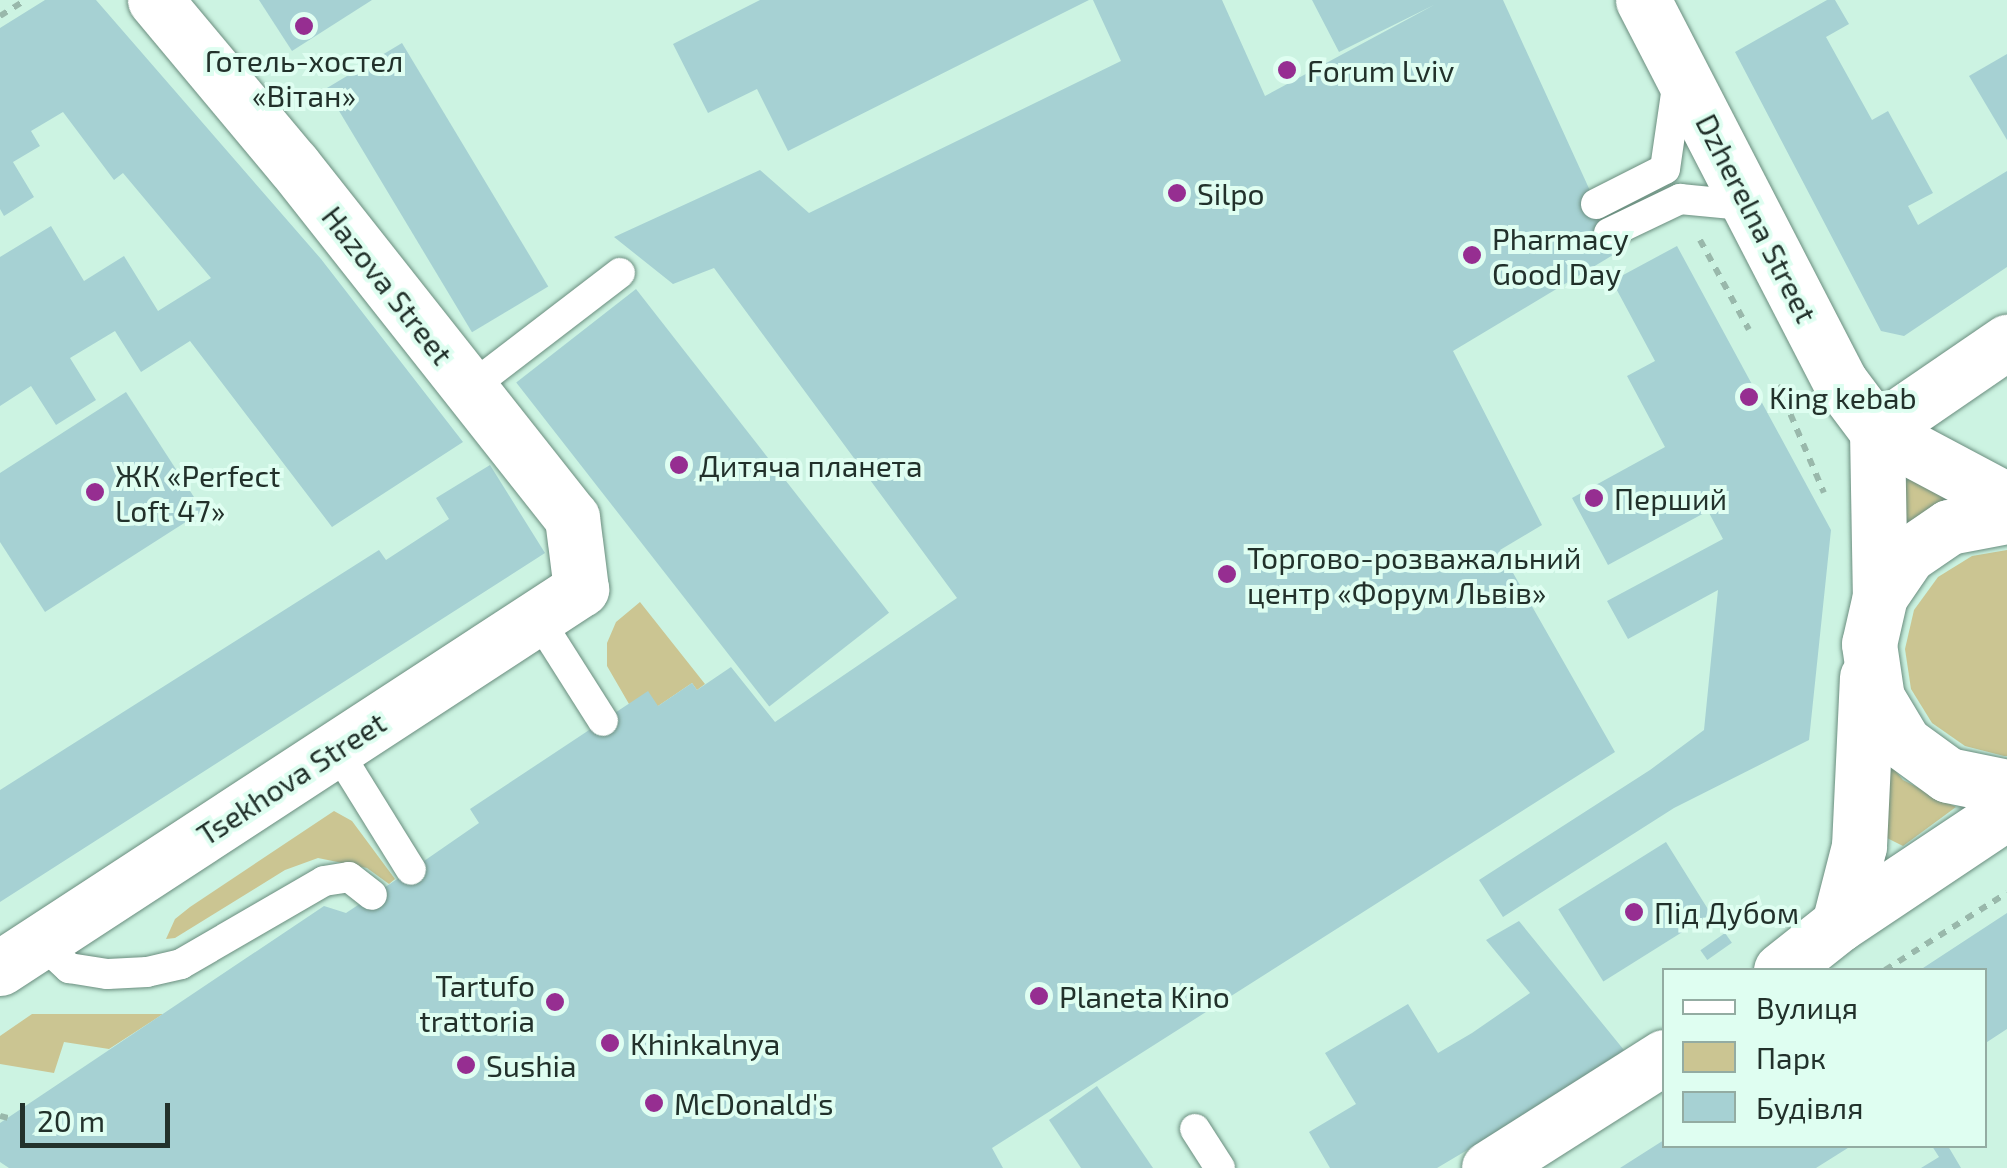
<!DOCTYPE html>
<html>
<head>
<meta charset="utf-8">
<style>
  body { margin:0 }
  #map { position:relative; width:2007px; height:1168px; overflow:hidden; background:#ccf3e2; font-family:"Exo 2",sans-serif }
  div>[style] { position:absolute }
  [style*='--x'] { left:calc(var(--x)*1px); top:calc(var(--y)*1px); width:calc(var(--w)*1px); rotate:calc(var(--a)*1deg) }
  .green>* { inset:0; background:#cbc592 }
  .building>* { inset:0; background:#a6d1d3; transform-origin:0 0 }
  .path>* { height:6px; margin-top:-3px; transform-origin:0; background:repeating-linear-gradient(90deg,#99b8ab 0 8px,transparent 0 16px) }
  .roads { filter:drop-shadow(0 0 2px #6a8d7e) drop-shadow(0 0 2px #6a8d7e) }
  .lane>* { height:30px; margin:-15px; padding:0 15px; transform-origin:15px; border-radius:15px; background:#fff }
  .street>* { height:55px; margin:-27.5px; padding:0 27.5px; transform-origin:27.5px; border-radius:27.5px; background:#fff }
  .secondary>* { height:55px; margin:-27.5px; padding:0 27.5px; transform-origin:27.5px; border-radius:27.5px; background:#fff }
  .dots>* { width:28px; height:28px; translate:-50% -50%; box-sizing:border-box; border:5px solid #dffef1; border-radius:50% }
  span { translate:-50% -50%; white-space:nowrap; text-align:center; line-height:1.15; -webkit-text-stroke:8px #dffef1; paint-order:stroke }
  .poi-label { font-size:30px; color:#22312b }
  .left { translate:0 -50%; text-align:left }
  .right { translate:-100% -50%; text-align:right }
  .street-label { font-size:30px; color:#22312b }
  .legend { position:absolute; left:1662px; top:968px; width:325px; height:180px; box-sizing:border-box; background:#dffef1; border:2px solid #93aca2; margin:0; padding:12px 18px; list-style:none; font-size:30px; color:#22312b }
  .legend li { display:flex; align-items:center; gap:20px; height:50px }
  .legend b { width:50px; border:2px solid #93aca2 }
  .scale { position:absolute; left:20px; top:1103px; width:150px; height:45px; box-sizing:border-box; border:5px solid #22312b; border-top:0; padding-left:12px; font-size:30px; line-height:35px; white-space:nowrap; color:#22312b; -webkit-text-stroke:8px #dffef1; paint-order:stroke }
</style>
</head>
<body>
<div id="map">
  <div class="green">
    <i style="clip-path:polygon(1906px 475px,1950px 498px,1893px 534px)"></i>
    <i style="clip-path:polygon(2007px 550px,2007px 756px,2004px 756px,1965px 746px,1932px 723px,1911px 689px,1905px 649px,1914px 610px,1938px 577px,1972px 556px)"></i>
    <i style="clip-path:polygon(640px 602px,705px 684px,697px 690px,692px 683px,658px 706px,629px 704px,607px 666px,607px 643px,616px 622px)"></i>
    <i style="clip-path:polygon(1883px 756px,1903px 780px,1956px 807px,1903px 846px,1879px 834px)"></i>
    <i style="clip-path:polygon(334px 811px,352px 821px,395px 879px,389px 884px,367px 868px,318px 858px,285px 870px,175px 938px,166px 939px,175px 919px,190px 907px)"></i>
    <i style="clip-path:polygon(32px 1014px,163px 1014px,109px 1049px,64px 1042px,54px 1073px,0 1064px,0 1036px)"></i>
  </div>
  <div class="building">
    <i style="clip-path:polygon(45px 0,96px 0,321px 259px,463px 442px,332px 527px,190px 341px,141px 372px,115px 331px,70px 358px,96px 400px,56px 425px,31px 386px,0 406px,0 257px,51px 226px,84px 281px,124px 256px,158px 311px,211px 278px,123px 173px,114px 180px,63px 112px,31px 131px,40px 146px,13px 162px,34px 197px,4px 216px,0 209px,0 28px)"></i>
    <i style="clip-path:polygon(259px 0,372px 0,292px 51px)"></i>
    <i style="clip-path:polygon(760px 0,1089px 0,788px 151px,757px 89px,708px 113px,673px 44px)"></i>
    <i style="clip-path:polygon(1093px 0,1222px 0,1265px 96px,1434px 5px,1339px 52px,1312px 0,1503px 0,1618px 252px,1453px 351px,1542px 525px,1500px 550px,1615px 752px,992px 1148px,1003px 1168px,9px 1168px,0 1162px,0 1123px,324px 906px,346px 913px,411px 870px,479px 823px,470px 809px,648px 691px,658px 706px,692px 683px,697px 690px,731px 667px,775px 722px,957px 598px,714px 268px,673px 284px,614px 237px,760px 170px,809px 213px,1121px 61px)"></i>
    <i style="clip-path:polygon(1827px 0,1835px 0,1849px 24px,1826px 37px,1872px 120px,1888px 111px,1933px 193px,1908px 206px,1918px 225px,2007px 171px,2007px 267px,1904px 336px,1881px 331px,1735px 52px)"></i>
    <i style="left:402px;top:43px;width:284px;height:89px;rotate:59deg"></i>
    <i style="clip-path:polygon(2007px 54px,2007px 140px,1969px 76px)"></i>
    <i style="clip-path:polygon(1677px 246px,1831px 530px,1809px 740px,1674px 808px,1503px 917px,1479px 880px,1650px 770px,1704px 730px,1718px 590px,1628px 639px,1607px 601px,1723px 539px,1708px 511px,1608px 565px,1572px 498px,1665px 447px,1627px 376px,1655px 361px,1612px 281px)"></i>
    <i style="left:636px;top:289px;width:411px;height:152px;rotate:52deg"></i>
    <i style="clip-path:polygon(126px 392px,203px 511px,45px 612px,0 542px,0 473px)"></i>
    <i style="clip-path:polygon(490px 465px,545px 553px,0 902px,0 790px,379px 550px,386px 560px,449px 519px,436px 498px)"></i>
    <i style="left:1666px;top:842px;width:85px;height:127px;rotate:58deg"></i>
    <i style="clip-path:polygon(2007px 913px,2007px 1029px,1984px 1044px,1984px 970px,1920px 970px)"></i>
    <i style="clip-path:polygon(1519px 921px,1628px 1055px,1437px 1168px,1330px 1168px,1309px 1132px,1356px 1104px,1325px 1053px,1408px 1004px,1438px 1053px,1472px 1033px,1530px 993px,1486px 940px)"></i>
    <i style="left:1725px;top:933px;width:12px;height:30px;rotate:55deg"></i>
    <i style="clip-path:polygon(1097px 1086px,1153px 1168px,1081px 1168px,1049px 1120px)"></i>
    <i style="clip-path:polygon(1664px 1140px,1664px 1146px,1851px 1146px,1816px 1168px,1620px 1168px)"></i>
    <i style="clip-path:polygon(1932px 1146px,1948px 1146px,1961px 1168px,1921px 1168px,1939px 1157px)"></i>
  </div>
  <div class="path">
    <i style="--x:0;--y:16;--w:31;--a:-32"></i>
    <i style="--x:1700;--y:240;--w:102;--a:61.4"></i>
    <i style="--x:1778;--y:385;--w:117;--a:66.9"></i>
    <i style="--x:1885;--y:970;--w:144;--a:-32.3"></i>
    <i style="--x:0;--y:1116;--w:8;--a:14"></i>
  </div>
  <div class="roads">
    <div class="lane">
      <i style="--x:1596;--y:204;--w:77;--a:-26.9"></i>
      <i style="--x:1665;--y:169;--w:90;--a:-81.7"></i>
      <i style="--x:1609;--y:233;--w:79;--a:-25.6"></i>
      <i style="--x:1680;--y:199;--w:71;--a:5.6"></i>
      <i style="--x:470;--y:388;--w:189;--a:-37.5"></i>
      <i style="--x:537;--y:617;--w:123;--a:57.6"></i>
      <i style="--x:336;--y:749;--w:142;--a:58.2"></i>
      <i style="--x:40;--y:941;--w:40;--a:43"></i>
      <i style="--x:69;--y:968;--w:39;--a:9"></i>
      <i style="--x:108;--y:974;--w:39;--a:-3"></i>
      <i style="--x:147;--y:972;--w:35;--a:-13"></i>
      <i style="--x:181;--y:964;--w:165;--a:-30.1"></i>
      <i style="--x:324;--y:881;--w:25;--a:-9"></i>
      <i style="--x:349;--y:877;--w:29;--a:38"></i>
      <i style="--x:1195;--y:1129;--w:46;--a:57.3"></i>
    </div>
    <div class="street">
      <i style="--x:1877;--y:431;--w:158;--a:-34.4"></i>
      <i style="--x:0;--y:968;--w:694;--a:-33.12"></i>
      <i style="--x:581;--y:589;--w:72;--a:-97.2"></i>
      <i style="--x:572;--y:518;--w:450;--a:-128.3"></i>
      <i style="--x:293;--y:165;--w:215;--a:-129.9"></i>
    </div>
    <div class="secondary">
      <i style="--x:1643;--y:0;--w:431;--a:62.7"></i>
      <i style="--x:1841;--y:383;--w:60;--a:53.1"></i>
      <i style="--x:1877;--y:431;--w:147;--a:28"></i>
      <i style="--x:1877;--y:431;--w:165;--a:89"></i>
      <i style="--x:2007;--y:516;--w:59;--a:169.3"></i>
      <i style="--x:1949;--y:527;--w:50;--a:145.7"></i>
      <i style="--x:1908;--y:555;--w:50;--a:124.3"></i>
      <i style="--x:1880;--y:596;--w:49;--a:102.9"></i>
      <i style="--x:1869;--y:644;--w:55;--a:81.6"></i>
      <i style="--x:1877;--y:698;--w:52;--a:59"></i>
      <i style="--x:1904;--y:743;--w:54;--a:36"></i>
      <i style="--x:1948;--y:775;--w:60;--a:11.5"></i>
      <i style="--x:1839;--y:924;--w:81;--a:-75.6"></i>
      <i style="--x:1859;--y:846;--w:169;--a:-87.3"></i>
      <i style="--x:1781;--y:970;--w:74;--a:-38.4"></i>
      <i style="--x:1839;--y:924;--w:202;--a:-33.7"></i>
      <i style="--x:1489;--y:1168;--w:207;--a:-32.4"></i>
    </div>
  </div>
  <div class="dots">
    <i style="left:304px;top:26px;background:#962e91"></i>
    <i style="left:1287px;top:70px;background:#962e91"></i>
    <i style="left:1177px;top:193px;background:#962e91"></i>
    <i style="left:1472px;top:255px;background:#962e91"></i>
    <i style="left:1749px;top:397px;background:#962e91"></i>
    <i style="left:679px;top:465px;background:#962e91"></i>
    <i style="left:95px;top:492px;background:#962e91"></i>
    <i style="left:1594px;top:498px;background:#962e91"></i>
    <i style="left:1227px;top:574px;background:#962e91"></i>
    <i style="left:1634px;top:912px;background:#962e91"></i>
    <i style="left:1039px;top:996px;background:#962e91"></i>
    <i style="left:555px;top:1002px;background:#962e91"></i>
    <i style="left:610px;top:1043px;background:#962e91"></i>
    <i style="left:466px;top:1065px;background:#962e91"></i>
    <i style="left:654px;top:1103px;background:#962e91"></i>
  </div>
  <div class="poi-label">
    <span style="left:304px;top:77px">Готель-хостел<br>«Вітан»</span>
    <span class="left" style="left:1307px;top:70px">Forum Lviv</span>
    <span class="left" style="left:1197px;top:193px">Silpo</span>
    <span class="left" style="left:1492px;top:255px">Pharmacy<br>Good Day</span>
    <span class="left" style="left:1769px;top:397px">King kebab</span>
    <span class="left" style="left:699px;top:465px">Дитяча планета</span>
    <span class="left" style="left:115px;top:492px">ЖК «Perfect<br>Loft 47»</span>
    <span class="left" style="left:1614px;top:498px">Перший</span>
    <span class="left" style="left:1247px;top:574px">Торгово-розважальний<br>центр «Форум Львів»</span>
    <span class="left" style="left:1654px;top:912px">Під Дубом</span>
    <span class="right" style="left:535px;top:1002px">Tartufo<br>trattoria</span>
    <span class="left" style="left:1059px;top:996px">Planeta Kino</span>
    <span class="left" style="left:630px;top:1043px">Khinkalnya</span>
    <span class="left" style="left:486px;top:1065px">Sushia</span>
    <span class="left" style="left:674px;top:1103px">McDonald's</span>
  </div>
  <div class="street-label">
    <span style="left:1757px;top:218px;rotate:63deg">Dzherelna Street</span>
    <span style="left:388px;top:285px;rotate:52deg">Hazova Street</span>
    <span style="left:291px;top:778px;rotate:-33deg">Tsekhova Street</span>
  </div>
  <ul class="legend">
  <li><b style="height:12px;background:#fff"></b>Вулиця</li>
  <li><b style="height:28px;background:#cbc592"></b>Парк</li>
  <li><b style="height:28px;background:#a6d1d3"></b>Будівля</li>
  </ul>
  <div class="scale">20 m</div>
</div>
</body>
</html>
